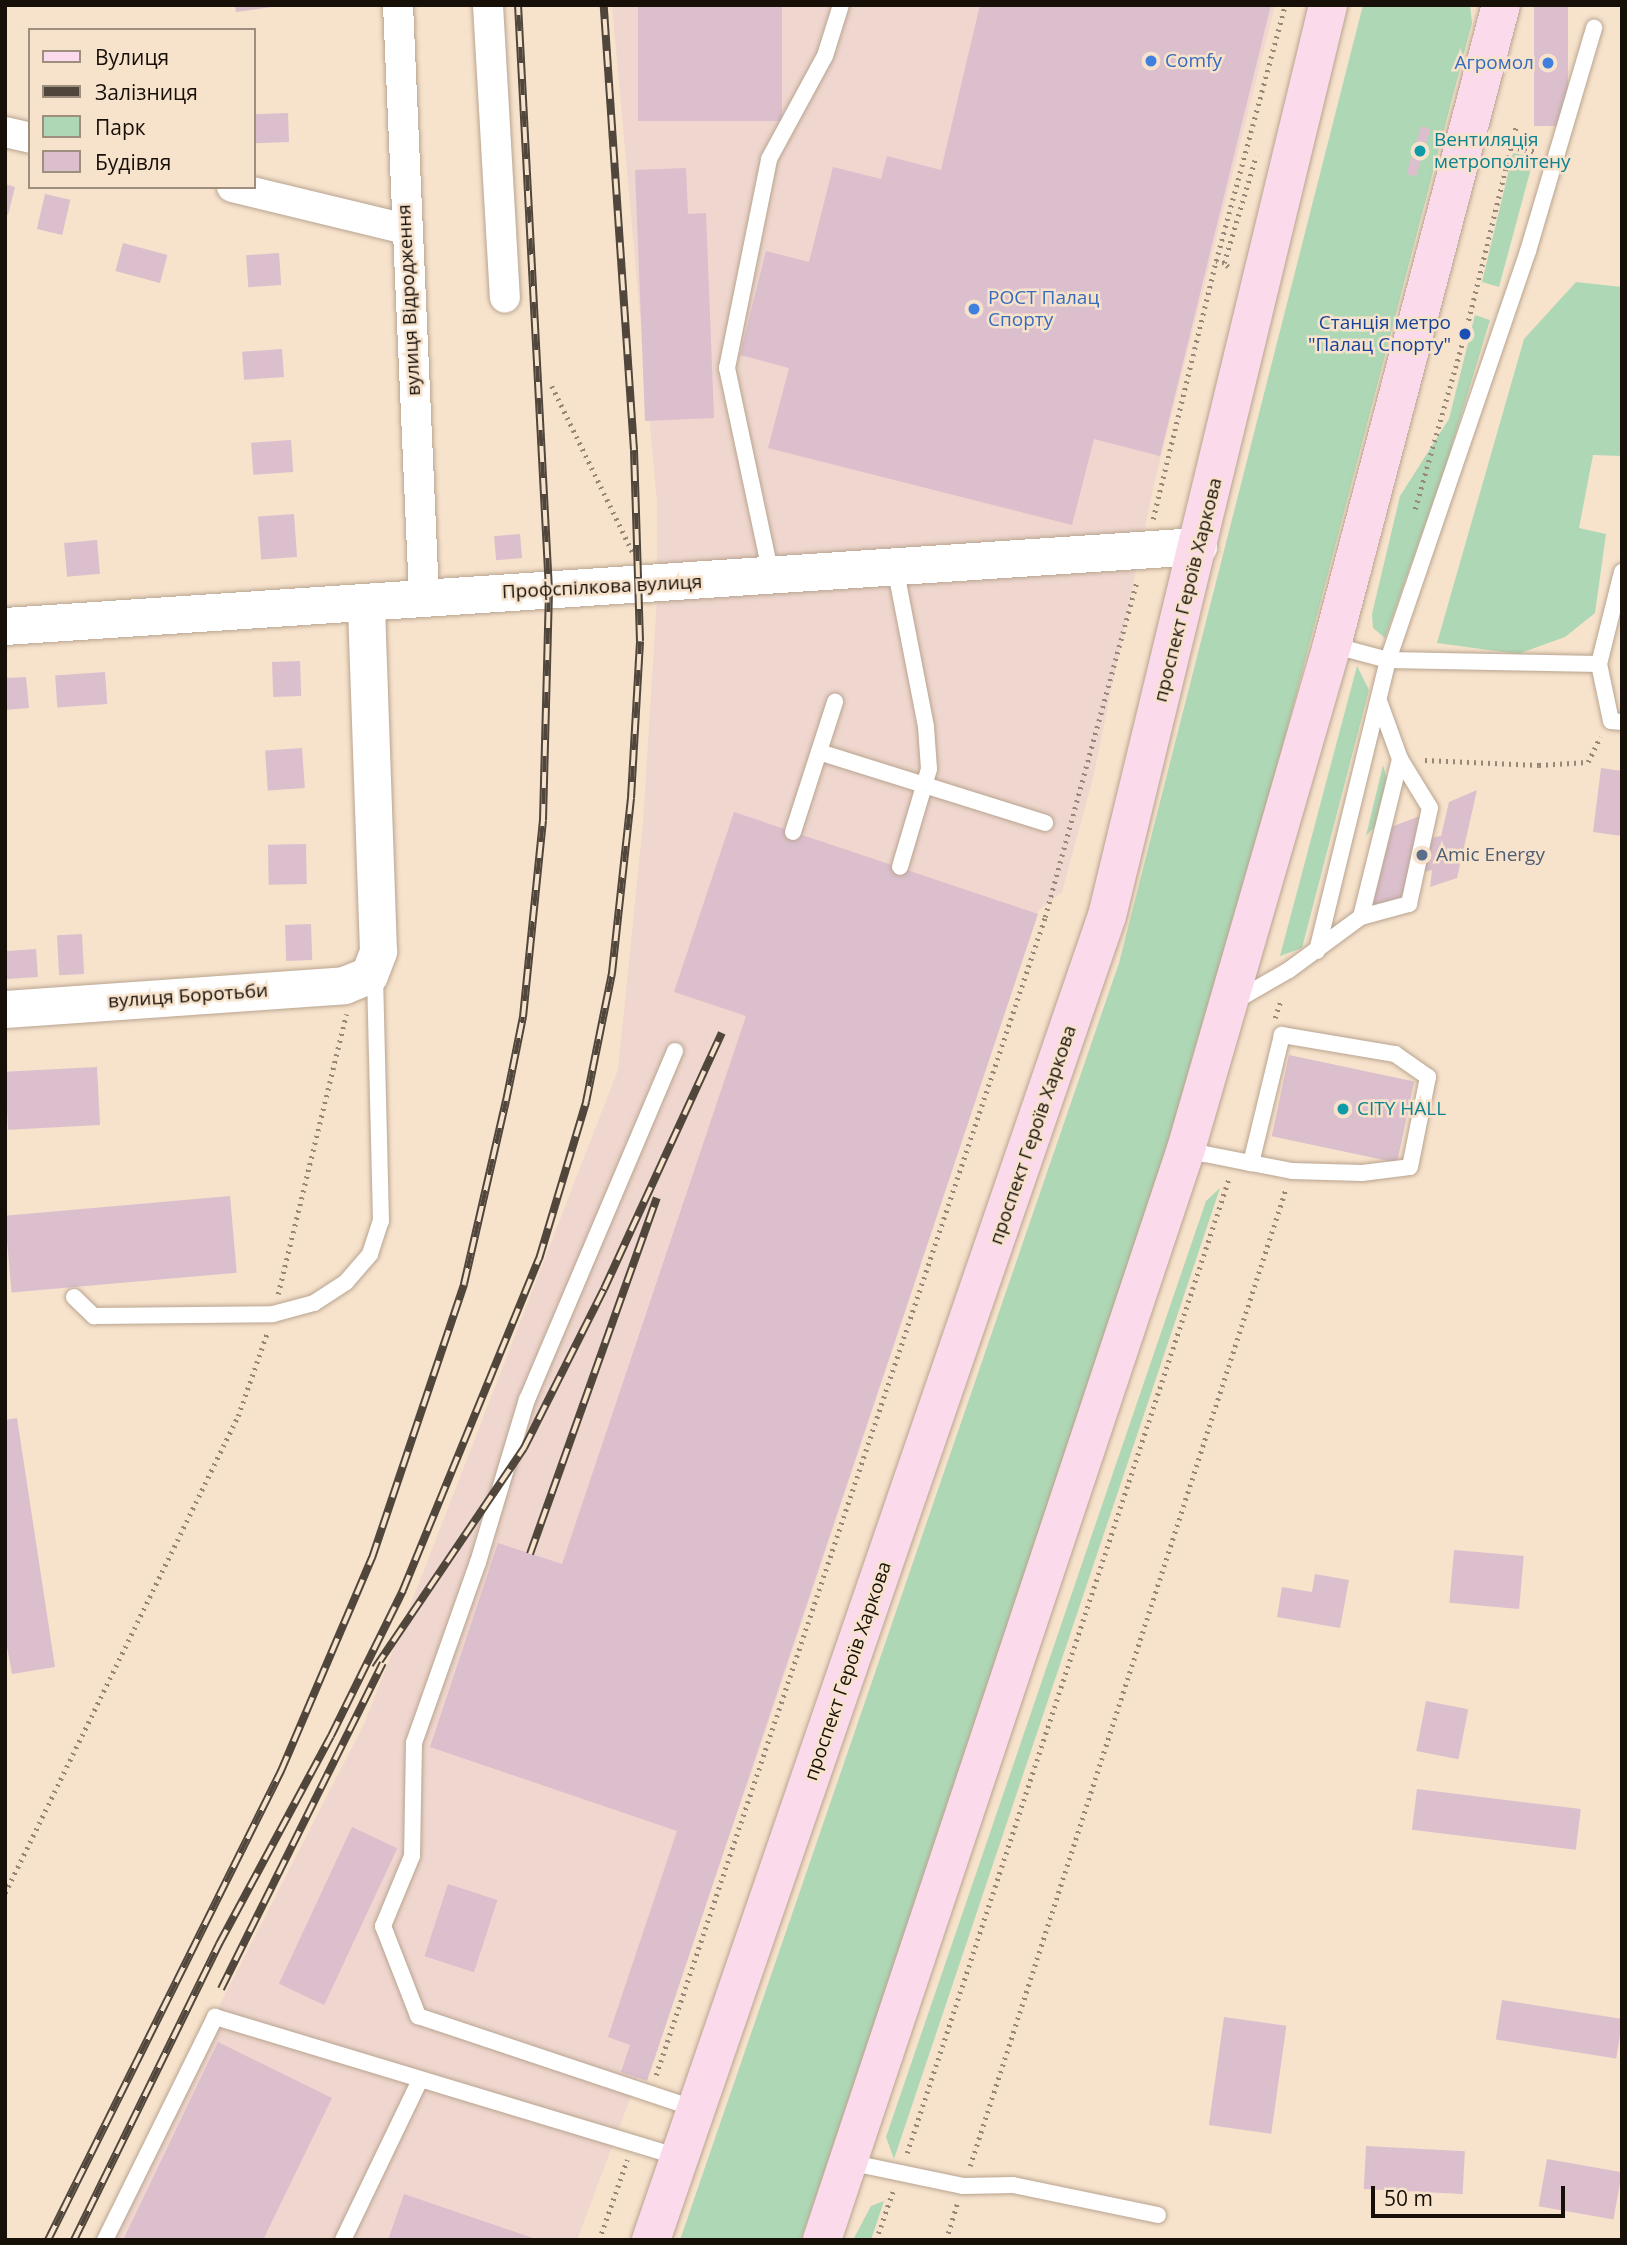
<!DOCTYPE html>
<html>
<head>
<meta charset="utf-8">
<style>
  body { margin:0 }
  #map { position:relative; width:1627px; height:2245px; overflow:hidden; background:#f7e2cc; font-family:"Open Sans",sans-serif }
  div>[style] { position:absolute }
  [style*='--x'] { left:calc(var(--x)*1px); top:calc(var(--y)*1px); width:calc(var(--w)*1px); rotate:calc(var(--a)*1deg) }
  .industrial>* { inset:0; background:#efd6ce }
  .green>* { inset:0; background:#aed8b5 }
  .building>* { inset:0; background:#dbbfcd; transform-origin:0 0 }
  .path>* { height:4.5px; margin-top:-2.25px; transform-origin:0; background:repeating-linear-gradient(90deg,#968777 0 2px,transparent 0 7px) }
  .roads { filter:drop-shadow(0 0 2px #b8a490) drop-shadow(0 0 2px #b8a490) }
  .service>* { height:16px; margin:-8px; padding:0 8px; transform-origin:8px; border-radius:8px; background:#fff }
  .minor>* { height:30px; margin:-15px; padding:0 15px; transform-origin:15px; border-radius:15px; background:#fff }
  .tertiary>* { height:37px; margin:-18.5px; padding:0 18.5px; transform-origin:18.5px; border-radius:18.5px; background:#fff }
  .primary>* { height:38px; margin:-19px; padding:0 19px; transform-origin:19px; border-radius:19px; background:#fbdaeb }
  .rail>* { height:8px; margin-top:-4px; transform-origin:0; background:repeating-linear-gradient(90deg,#f7e2cc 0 16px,#50463b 0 32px); box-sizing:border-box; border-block:2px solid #50463b }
  .dots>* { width:19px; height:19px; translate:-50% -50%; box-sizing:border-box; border:4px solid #f7e2cc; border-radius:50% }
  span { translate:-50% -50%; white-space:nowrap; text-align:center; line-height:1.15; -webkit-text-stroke:5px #f7e2cc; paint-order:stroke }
  .shop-label { font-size:19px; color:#366cbe }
  .left { translate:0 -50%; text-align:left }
  .right { translate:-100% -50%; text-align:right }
  .culture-label { font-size:19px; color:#0d838f }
  .street-label { font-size:19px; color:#171009 }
  .transit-label { font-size:19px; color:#164399 }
  .service-label { font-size:19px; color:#4e5e75 }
  .frame { position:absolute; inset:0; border:7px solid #171009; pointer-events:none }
  .legend { position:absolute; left:28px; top:28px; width:228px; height:161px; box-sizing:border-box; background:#f7e2cc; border:2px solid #9d8e7e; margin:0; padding:9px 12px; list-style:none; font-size:21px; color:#171009 }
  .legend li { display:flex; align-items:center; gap:14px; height:35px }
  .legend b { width:35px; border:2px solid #9d8e7e }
  .scale { position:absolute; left:1371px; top:2186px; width:194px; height:32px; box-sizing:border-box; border:4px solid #171009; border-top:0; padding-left:9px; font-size:21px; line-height:24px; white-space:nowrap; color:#171009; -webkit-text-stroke:5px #f7e2cc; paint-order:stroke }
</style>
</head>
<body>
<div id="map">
  <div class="industrial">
    <i style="clip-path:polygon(612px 5px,1275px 5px,1154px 484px,1093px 778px,1062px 892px,1039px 910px,749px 1781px,577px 2240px,99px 2240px,365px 1722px,618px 1070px,643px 823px,657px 600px,657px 502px)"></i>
  </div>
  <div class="green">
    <i style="clip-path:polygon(1363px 5px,1470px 5px,1472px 23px,1221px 982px,1145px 1225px,801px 2240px,680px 2240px,1119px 963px)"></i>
    <i style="clip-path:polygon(1513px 153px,1534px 157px,1499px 287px,1482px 282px)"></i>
    <i style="clip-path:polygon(1576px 282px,1622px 287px,1622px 456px,1593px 455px,1579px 528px,1606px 534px,1595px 613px,1565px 637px,1518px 654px,1437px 643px,1524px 339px)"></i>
    <i style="clip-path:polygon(1475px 315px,1490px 320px,1446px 465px,1385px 638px,1373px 628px,1372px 614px,1400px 496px,1449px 419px)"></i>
    <i style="clip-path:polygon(1357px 666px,1369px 690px,1302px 948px,1280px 956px)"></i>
    <i style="clip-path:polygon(1383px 765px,1389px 787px,1381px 820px,1366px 836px)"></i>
    <i style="clip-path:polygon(1220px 1188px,894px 2159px,886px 2137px,1206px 1201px)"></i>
    <i style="clip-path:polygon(884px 2201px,871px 2240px,853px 2240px,871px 2206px)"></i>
  </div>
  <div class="building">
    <i style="clip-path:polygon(235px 5px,272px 5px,272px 7px,236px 12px)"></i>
    <i style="left:638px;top:5px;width:144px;height:116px"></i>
    <i style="clip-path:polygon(980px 5px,1271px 5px,1160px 456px,1094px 439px,1072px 525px,768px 448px,789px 368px,740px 355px,766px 251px,809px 262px,833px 167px,881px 179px,887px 156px,941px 170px)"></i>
    <i style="left:1534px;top:5px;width:34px;height:121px"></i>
    <i style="left:288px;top:113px;width:29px;height:34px;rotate:88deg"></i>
    <i style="left:1421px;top:126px;width:10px;height:50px;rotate:17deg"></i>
    <i style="clip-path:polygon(686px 168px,688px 214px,706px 213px,714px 418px,645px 421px,635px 170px)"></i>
    <i style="clip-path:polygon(5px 184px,15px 187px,8px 215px,5px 214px)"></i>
    <i style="left:45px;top:194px;width:26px;height:36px;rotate:13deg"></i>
    <i style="left:123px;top:243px;width:46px;height:29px;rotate:15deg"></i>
    <i style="left:279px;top:253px;width:32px;height:33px;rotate:86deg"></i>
    <i style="left:282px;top:349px;width:28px;height:40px;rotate:86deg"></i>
    <i style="left:291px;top:440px;width:32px;height:40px;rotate:86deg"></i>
    <i style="left:294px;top:514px;width:43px;height:36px;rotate:86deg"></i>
    <i style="left:520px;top:534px;width:24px;height:26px;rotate:85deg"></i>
    <i style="left:97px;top:540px;width:34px;height:33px;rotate:85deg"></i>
    <i style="left:300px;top:661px;width:35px;height:28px;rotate:88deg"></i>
    <i style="left:105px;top:672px;width:32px;height:50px;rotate:86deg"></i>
    <i style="clip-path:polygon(26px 677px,29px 708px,5px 710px,5px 678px)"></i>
    <i style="left:302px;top:748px;width:40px;height:37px;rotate:86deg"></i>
    <i style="clip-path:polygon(1601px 768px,1622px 771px,1622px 836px,1593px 832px)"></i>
    <i style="clip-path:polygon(1477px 790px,1457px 878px,1430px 887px,1432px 870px,1411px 875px,1402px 903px,1367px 913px,1388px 828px,1423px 815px,1420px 840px,1441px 836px,1449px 802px)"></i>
    <i style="clip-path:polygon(734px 812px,1038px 914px,647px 2081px,621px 2072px,630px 2045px,608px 2037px,677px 1831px,430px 1747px,498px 1543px,562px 1564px,746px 1016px,674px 992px)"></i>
    <i style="left:306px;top:844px;width:40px;height:38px;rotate:89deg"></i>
    <i style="left:311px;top:924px;width:36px;height:26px;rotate:88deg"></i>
    <i style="left:82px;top:934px;width:40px;height:25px;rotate:87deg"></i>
    <i style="left:36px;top:949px;width:28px;height:31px;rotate:86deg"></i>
    <i style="left:1289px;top:1055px;width:128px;height:83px;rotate:12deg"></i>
    <i style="left:97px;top:1067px;width:58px;height:92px;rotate:87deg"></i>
    <i style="left:230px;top:1196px;width:77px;height:226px;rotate:85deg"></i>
    <i style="clip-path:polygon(17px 1418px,55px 1667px,12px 1674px,5px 1636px,5px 1420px)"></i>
    <i style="left:1454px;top:1550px;width:70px;height:53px;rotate:5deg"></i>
    <i style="clip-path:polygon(1315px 1574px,1349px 1580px,1340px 1628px,1277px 1617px,1282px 1587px,1312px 1592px)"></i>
    <i style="left:1426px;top:1701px;width:43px;height:51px;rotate:11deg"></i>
    <i style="left:1417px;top:1789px;width:165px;height:41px;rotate:7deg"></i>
    <i style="left:352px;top:1827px;width:50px;height:173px;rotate:25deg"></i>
    <i style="left:448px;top:1884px;width:52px;height:76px;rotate:18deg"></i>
    <i style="left:1502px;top:2000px;width:122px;height:40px;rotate:9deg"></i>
    <i style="left:1224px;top:2017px;width:63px;height:109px;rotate:8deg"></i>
    <i style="clip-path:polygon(218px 2042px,332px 2098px,263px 2240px,123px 2240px)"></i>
    <i style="left:1366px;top:2146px;width:99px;height:43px;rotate:3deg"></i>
    <i style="left:1547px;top:2159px;width:76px;height:48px;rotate:10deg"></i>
    <i style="clip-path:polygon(404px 2194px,536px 2239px,536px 2240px,388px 2240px)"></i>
  </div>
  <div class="path">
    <i style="--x:1511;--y:147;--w:27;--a:10"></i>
    <i style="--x:1224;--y:263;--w:8;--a:-166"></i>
    <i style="--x:1216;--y:261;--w:265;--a:-74.9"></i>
    <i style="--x:1228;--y:267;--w:6;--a:-135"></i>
    <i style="--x:1224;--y:263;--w:112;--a:-73.3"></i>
    <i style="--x:552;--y:386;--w:186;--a:64.1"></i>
    <i style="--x:1415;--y:509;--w:182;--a:-74.1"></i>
    <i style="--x:1465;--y:334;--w:214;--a:-76.2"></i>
    <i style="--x:1153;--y:519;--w:266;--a:-76.3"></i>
    <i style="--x:1425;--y:760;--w:114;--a:2.5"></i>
    <i style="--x:1539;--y:765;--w:49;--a:-3.5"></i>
    <i style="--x:1588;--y:762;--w:28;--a:-64"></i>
    <i style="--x:1275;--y:1018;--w:19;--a:-72"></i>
    <i style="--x:278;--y:1294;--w:288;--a:-76.3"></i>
    <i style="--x:5;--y:1893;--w:531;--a:-63.97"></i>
    <i style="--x:238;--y:1416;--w:88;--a:-70.7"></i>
    <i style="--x:656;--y:2075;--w:1222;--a:-71.43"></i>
    <i style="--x:1045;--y:917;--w:348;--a:-74.7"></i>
    <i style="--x:907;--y:2153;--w:1027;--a:-71.72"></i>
    <i style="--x:970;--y:2166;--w:1028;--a:-72.09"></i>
    <i style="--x:599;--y:2240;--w:85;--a:-70.7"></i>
    <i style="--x:876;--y:2240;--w:52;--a:-70.9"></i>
    <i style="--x:946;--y:2240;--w:38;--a:-73"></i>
  </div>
  <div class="roads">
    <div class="service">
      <i style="--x:895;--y:567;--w:163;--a:79"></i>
      <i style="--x:926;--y:727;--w:42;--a:85.9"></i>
      <i style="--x:929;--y:769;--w:102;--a:106.5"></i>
      <i style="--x:771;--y:575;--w:212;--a:-102"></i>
      <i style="--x:727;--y:368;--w:213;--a:-78.6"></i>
      <i style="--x:769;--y:159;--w:117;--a:-61.5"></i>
      <i style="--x:825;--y:56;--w:53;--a:-72.6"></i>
      <i style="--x:1332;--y:645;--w:58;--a:15"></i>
      <i style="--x:1388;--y:660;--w:211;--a:1.1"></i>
      <i style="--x:1599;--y:664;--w:95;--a:-76"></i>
      <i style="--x:1599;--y:664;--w:58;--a:78.1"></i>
      <i style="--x:1611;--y:721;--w:11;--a:5"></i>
      <i style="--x:819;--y:752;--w:237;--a:17.4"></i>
      <i style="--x:793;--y:832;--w:137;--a:-72.1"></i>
      <i style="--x:1361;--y:917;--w:50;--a:-15.2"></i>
      <i style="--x:1409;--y:904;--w:98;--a:-77.7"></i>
      <i style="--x:1430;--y:808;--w:57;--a:-121.5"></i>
      <i style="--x:1317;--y:951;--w:300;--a:-76.3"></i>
      <i style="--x:1388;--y:660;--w:432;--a:-71.1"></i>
      <i style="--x:1528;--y:251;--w:233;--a:-73.5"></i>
      <i style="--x:1235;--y:1001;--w:62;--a:-29.9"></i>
      <i style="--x:1289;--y:970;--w:89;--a:-36.4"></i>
      <i style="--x:1361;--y:917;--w:163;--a:-76.1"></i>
      <i style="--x:1400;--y:759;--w:62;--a:-109.9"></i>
      <i style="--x:675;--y:1051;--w:378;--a:113"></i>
      <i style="--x:527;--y:1399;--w:170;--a:106.7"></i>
      <i style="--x:478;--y:1562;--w:192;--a:109.5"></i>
      <i style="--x:414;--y:1743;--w:113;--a:91"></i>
      <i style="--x:412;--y:1856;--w:76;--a:112.5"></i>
      <i style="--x:383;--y:1926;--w:97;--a:68.7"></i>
      <i style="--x:418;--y:2016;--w:293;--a:18.5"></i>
      <i style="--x:1186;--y:1149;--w:20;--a:15"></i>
      <i style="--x:1205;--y:1154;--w:47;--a:11.1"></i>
      <i style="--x:1251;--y:1163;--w:42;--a:11"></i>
      <i style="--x:1292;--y:1171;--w:70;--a:1.6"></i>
      <i style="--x:1362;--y:1173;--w:48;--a:-7.1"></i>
      <i style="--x:1410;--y:1167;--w:92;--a:-78.7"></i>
      <i style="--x:1428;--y:1077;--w:40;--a:-145.1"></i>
      <i style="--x:1395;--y:1054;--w:115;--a:-170.5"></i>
      <i style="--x:1282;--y:1035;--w:132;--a:103.6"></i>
      <i style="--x:74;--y:1297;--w:28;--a:44"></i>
      <i style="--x:94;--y:1316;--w:179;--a:-0.6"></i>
      <i style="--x:273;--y:1314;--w:42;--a:-15"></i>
      <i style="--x:314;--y:1303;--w:38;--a:-33"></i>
      <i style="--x:346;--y:1282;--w:37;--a:-49"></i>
      <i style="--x:370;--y:1254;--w:35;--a:-72"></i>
      <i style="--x:381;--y:1221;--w:247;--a:-91.4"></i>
      <i style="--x:848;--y:2162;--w:117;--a:11.8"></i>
      <i style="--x:963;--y:2186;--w:50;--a:-1.1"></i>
      <i style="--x:1013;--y:2185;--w:148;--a:11.7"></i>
      <i style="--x:105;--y:2240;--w:249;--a:-63.7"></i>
      <i style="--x:215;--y:2017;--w:485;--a:16.8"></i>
      <i style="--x:343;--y:2240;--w:178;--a:-64.3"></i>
    </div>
    <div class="minor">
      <i style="--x:398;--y:5;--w:591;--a:87.48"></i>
      <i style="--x:488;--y:5;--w:293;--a:86.7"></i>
      <i style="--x:5;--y:132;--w:26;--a:13"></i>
      <i style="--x:232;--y:187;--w:178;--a:13.6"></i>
    </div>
    <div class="tertiary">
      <i style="--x:5;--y:626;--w:1196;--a:-3.84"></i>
      <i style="--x:5;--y:1009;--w:340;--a:-4"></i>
      <i style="--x:344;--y:985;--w:27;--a:-22"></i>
      <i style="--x:369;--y:975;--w:26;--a:-69"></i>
      <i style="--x:378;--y:951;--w:347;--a:-92"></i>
    </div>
    <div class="primary">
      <i style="--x:651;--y:2240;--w:1400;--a:-71"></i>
      <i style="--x:1107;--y:916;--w:937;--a:-76.36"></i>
      <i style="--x:822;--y:2240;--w:1150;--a:-71.55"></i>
      <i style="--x:1186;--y:1149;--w:525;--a:-73.84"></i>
      <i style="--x:1332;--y:645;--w:662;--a:-75.21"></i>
    </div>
  </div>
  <div class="rail">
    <i style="--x:530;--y:1554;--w:378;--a:-70.4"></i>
    <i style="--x:375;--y:1668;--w:266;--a:-55.9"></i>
    <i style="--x:524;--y:1448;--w:178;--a:-63.3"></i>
    <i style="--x:604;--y:1289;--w:282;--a:-65.3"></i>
    <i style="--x:221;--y:1989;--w:364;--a:-63.6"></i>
    <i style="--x:48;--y:2240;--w:524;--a:-63.58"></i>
    <i style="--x:281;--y:1771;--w:232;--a:-66.9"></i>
    <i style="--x:372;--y:1558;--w:289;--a:-71.4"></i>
    <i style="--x:464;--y:1284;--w:188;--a:-77.1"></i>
    <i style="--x:506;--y:1101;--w:86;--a:-78.6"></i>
    <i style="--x:523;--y:1017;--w:198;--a:-84.2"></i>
    <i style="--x:543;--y:820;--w:230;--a:-88.5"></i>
    <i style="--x:549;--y:590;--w:586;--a:-93.03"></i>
    <i style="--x:74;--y:2240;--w:330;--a:-63.9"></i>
    <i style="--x:219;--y:1944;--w:236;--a:-61.7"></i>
    <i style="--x:331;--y:1736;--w:163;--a:-63.7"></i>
    <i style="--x:403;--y:1590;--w:358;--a:-67.7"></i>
    <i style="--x:539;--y:1259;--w:164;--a:-73.3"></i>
    <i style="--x:586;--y:1102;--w:132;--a:-78.6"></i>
    <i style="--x:612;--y:973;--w:176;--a:-83.8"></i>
    <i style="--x:631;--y:798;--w:157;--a:-86.7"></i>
    <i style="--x:640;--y:641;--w:191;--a:-91.8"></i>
    <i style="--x:634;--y:450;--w:446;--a:-93.9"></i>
  </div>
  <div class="dots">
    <i style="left:1151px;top:61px;background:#3f7fe0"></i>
    <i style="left:1548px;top:63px;background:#3f7fe0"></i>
    <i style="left:1420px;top:151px;background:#0f9aa8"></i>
    <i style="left:974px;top:309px;background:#3f7fe0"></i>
    <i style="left:1465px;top:334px;background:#1a4fb4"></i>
    <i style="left:1422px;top:855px;background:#5c6f8a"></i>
    <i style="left:1343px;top:1109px;background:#0f9aa8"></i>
  </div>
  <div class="shop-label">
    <span class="left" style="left:1165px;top:61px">Comfy</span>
    <span class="right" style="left:1534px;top:63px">Агромол</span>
    <span class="left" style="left:988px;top:309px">РОСТ Палац<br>Спорту</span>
  </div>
  <div class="culture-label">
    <span class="left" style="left:1434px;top:151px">Вентиляція<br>метрополітену</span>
    <span class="left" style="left:1357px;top:1109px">CITY HALL</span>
  </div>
  <div class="street-label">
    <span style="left:409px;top:300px;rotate:-93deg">вулиця Відродження</span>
    <span style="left:602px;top:587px;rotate:-3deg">Профспілкова вулиця</span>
    <span style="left:1188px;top:590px;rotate:-76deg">проспект Героїв Харкова</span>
    <span style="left:188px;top:996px;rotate:-4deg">вулиця Боротьби</span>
    <span style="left:1033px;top:1135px;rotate:-71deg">проспект Героїв Харкова</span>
    <span style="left:848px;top:1671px;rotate:-71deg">проспект Героїв Харкова</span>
  </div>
  <div class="transit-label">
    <span class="right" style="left:1451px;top:334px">Станція метро<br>"Палац Спорту"</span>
  </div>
  <div class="service-label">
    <span class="left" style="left:1436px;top:855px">Amic Energy</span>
  </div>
  <div class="frame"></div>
  <ul class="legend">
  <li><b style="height:9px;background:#fbdaeb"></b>Вулиця</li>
  <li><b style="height:9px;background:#50463b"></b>Залізниця</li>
  <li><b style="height:19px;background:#aed8b5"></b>Парк</li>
  <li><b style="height:19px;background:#dbbfcd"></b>Будівля</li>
  </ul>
  <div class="scale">50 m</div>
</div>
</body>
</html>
